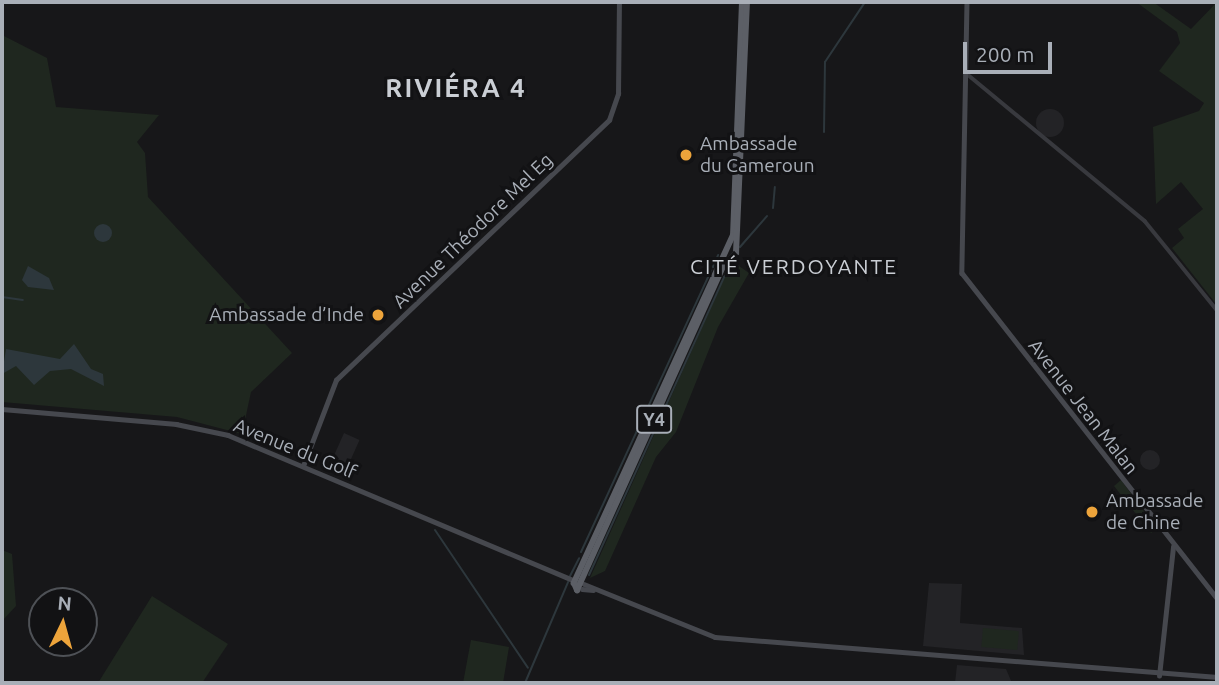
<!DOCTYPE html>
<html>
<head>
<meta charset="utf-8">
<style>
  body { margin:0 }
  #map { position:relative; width:1219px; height:685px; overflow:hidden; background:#171719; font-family:Ubuntu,sans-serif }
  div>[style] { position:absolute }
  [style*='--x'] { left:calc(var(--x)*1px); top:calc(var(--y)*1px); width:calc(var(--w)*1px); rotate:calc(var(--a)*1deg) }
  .built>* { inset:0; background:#232326; transform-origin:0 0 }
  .round { border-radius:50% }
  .green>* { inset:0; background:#1f271f; transform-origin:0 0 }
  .water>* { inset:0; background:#2d373c }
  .stream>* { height:2px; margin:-1px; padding:0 1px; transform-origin:1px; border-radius:1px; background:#2d373c }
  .tertiary>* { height:3.5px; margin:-1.75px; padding:0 1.75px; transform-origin:1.75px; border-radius:1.75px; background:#38393e }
  .secondary>* { height:4.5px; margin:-2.25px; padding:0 2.25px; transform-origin:2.25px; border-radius:2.25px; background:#46484e }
  .trunk>* { height:6px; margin:-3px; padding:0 3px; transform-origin:3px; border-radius:3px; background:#5c5f66 }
  .dots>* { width:19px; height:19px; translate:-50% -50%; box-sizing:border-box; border:4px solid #121214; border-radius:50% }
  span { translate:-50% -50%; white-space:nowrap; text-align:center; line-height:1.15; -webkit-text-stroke:6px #121214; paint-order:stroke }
  .shield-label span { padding:2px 5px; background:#121214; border:2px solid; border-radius:5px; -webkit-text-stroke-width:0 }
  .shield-label { font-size:18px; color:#a9afb8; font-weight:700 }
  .poi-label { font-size:19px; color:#a9afb8 }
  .left { translate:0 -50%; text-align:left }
  .right { translate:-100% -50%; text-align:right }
  .street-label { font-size:19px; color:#a9afb8 }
  .neighbourhood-label { font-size:21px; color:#caced4; letter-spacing:2px }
  .district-label { font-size:26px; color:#caced4; font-weight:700; letter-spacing:2px }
  .frame { position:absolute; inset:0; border:4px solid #a9afb8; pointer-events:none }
  .north { position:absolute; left:28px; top:587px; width:70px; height:70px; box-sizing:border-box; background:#121214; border:2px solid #4e5156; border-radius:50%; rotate:5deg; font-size:19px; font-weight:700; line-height:28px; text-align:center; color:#a9afb8 }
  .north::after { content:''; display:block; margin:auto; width:24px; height:32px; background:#eda43b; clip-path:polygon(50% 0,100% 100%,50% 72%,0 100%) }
  .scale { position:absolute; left:963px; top:42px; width:89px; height:32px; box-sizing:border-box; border:4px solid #a9afb8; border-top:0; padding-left:9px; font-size:21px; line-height:24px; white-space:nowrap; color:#a9afb8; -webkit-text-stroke:5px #121214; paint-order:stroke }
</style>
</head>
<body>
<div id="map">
  <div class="built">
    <i class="round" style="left:1036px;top:109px;width:28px;height:28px"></i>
    <i style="left:344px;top:433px;width:17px;height:39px;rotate:24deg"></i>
    <i class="round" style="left:1140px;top:450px;width:20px;height:20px"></i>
    <i style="clip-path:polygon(929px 583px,962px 584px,960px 623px,1022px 628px,1024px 655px,923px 646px)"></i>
    <i style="clip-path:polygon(957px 665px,1006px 669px,1012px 683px,955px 683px)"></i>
  </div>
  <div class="green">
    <i style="clip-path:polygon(1136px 2px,1153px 2px,1191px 29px,1217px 2px,1217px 305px,1172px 248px,1184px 238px,1178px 229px,1203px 209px,1181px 182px,1156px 204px,1153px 127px,1199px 111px,1204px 103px,1159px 71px,1180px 43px,1177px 32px)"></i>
    <i style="clip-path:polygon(2px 35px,47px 58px,56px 107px,159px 115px,137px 142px,145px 153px,148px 197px,292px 353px,251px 392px,242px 434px,177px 417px,2px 402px)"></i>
    <i style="clip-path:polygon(739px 266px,749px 273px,718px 327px,676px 432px,656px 457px,605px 571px,590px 578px,726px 274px)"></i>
    <i style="clip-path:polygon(1121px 480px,1157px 529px,1151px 533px,1114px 486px)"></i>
    <i style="clip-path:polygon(2px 550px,12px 554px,16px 606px,2px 621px)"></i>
    <i style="clip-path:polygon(152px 596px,228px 644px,202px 683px,98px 683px)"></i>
    <i style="left:983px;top:628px;width:36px;height:19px;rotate:5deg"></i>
    <i style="clip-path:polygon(471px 640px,509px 647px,503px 683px,463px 683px)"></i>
  </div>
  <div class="water">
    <i class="round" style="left:94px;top:224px;width:18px;height:18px"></i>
    <i style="clip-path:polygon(28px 266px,49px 278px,54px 290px,28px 287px,22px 280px)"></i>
    <i style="clip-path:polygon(74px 344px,91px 369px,103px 374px,104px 386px,71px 369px,50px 371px,34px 385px,16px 366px,2px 374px,6px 349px,60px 359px)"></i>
  </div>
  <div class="stream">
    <i style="--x:824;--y:132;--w:70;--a:-89.2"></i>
    <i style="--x:825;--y:62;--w:72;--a:-56.3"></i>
    <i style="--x:773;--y:208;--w:21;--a:-85"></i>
    <i style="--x:2;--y:235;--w:1;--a:0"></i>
    <i style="--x:740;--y:247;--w:41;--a:-48.9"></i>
    <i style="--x:713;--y:267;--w:13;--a:-67"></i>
    <i style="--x:2;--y:297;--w:21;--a:8"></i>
    <i style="--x:435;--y:530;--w:166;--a:56"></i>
    <i style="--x:581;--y:552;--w:310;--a:-65.2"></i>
    <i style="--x:589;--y:575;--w:327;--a:-65.6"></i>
    <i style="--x:724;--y:277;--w:18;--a:-41"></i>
    <i style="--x:570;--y:576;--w:20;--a:-63"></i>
    <i style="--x:525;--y:683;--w:110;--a:-66.9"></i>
  </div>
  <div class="tertiary">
    <i style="--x:966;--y:73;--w:232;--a:39.6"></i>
    <i style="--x:1145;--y:221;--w:114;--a:51"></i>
  </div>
  <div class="secondary">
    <i style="--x:967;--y:2;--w:271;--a:91.1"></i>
    <i style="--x:962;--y:273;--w:413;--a:51.9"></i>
    <i style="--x:2;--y:409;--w:175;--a:4.9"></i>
    <i style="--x:176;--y:424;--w:53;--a:11.9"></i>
    <i style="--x:228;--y:435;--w:376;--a:22.8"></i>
    <i style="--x:303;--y:466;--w:92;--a:-69"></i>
    <i style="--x:336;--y:380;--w:377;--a:-43.6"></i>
    <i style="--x:609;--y:120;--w:28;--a:-71"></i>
    <i style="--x:618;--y:94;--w:92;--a:-89.4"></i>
    <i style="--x:584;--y:584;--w:141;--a:22"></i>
    <i style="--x:715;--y:637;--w:504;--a:4.56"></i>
    <i style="--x:582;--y:589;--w:11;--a:5"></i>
    <i style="--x:1159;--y:676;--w:130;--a:-83.8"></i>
  </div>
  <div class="trunk">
    <i style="--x:742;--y:2;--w:233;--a:92.2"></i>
    <i style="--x:733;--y:235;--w:383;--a:114.6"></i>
    <i style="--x:574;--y:583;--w:8;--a:67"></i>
    <i style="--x:577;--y:590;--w:357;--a:-65.7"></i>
    <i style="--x:724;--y:265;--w:17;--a:-45"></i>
    <i style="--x:736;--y:253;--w:251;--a:-87.5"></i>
  </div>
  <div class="dots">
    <i style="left:686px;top:155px;background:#eda43b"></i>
    <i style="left:378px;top:315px;background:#eda43b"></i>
    <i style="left:1092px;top:512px;background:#eda43b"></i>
  </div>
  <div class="shield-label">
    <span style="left:654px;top:419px">Y4</span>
  </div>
  <div class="poi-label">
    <span class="left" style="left:700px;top:155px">Ambassade<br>du Cameroun</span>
    <span class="right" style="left:364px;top:315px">Ambassade d’Inde</span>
    <span class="left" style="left:1106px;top:512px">Ambassade<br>de Chine</span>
  </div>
  <div class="street-label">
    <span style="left:473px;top:231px;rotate:-44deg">Avenue Théodore Mel Eg</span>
    <span style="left:1083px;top:407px;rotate:52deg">Avenue Jean Malan</span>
    <span style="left:295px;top:449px;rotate:22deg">Avenue du Golf</span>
  </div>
  <div class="neighbourhood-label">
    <span style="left:794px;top:266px">CITÉ VERDOYANTE</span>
  </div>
  <div class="district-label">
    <span style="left:456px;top:88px">RIVIÉRA 4</span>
  </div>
  <div class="frame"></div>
  <div class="north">N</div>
  <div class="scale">200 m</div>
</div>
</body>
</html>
